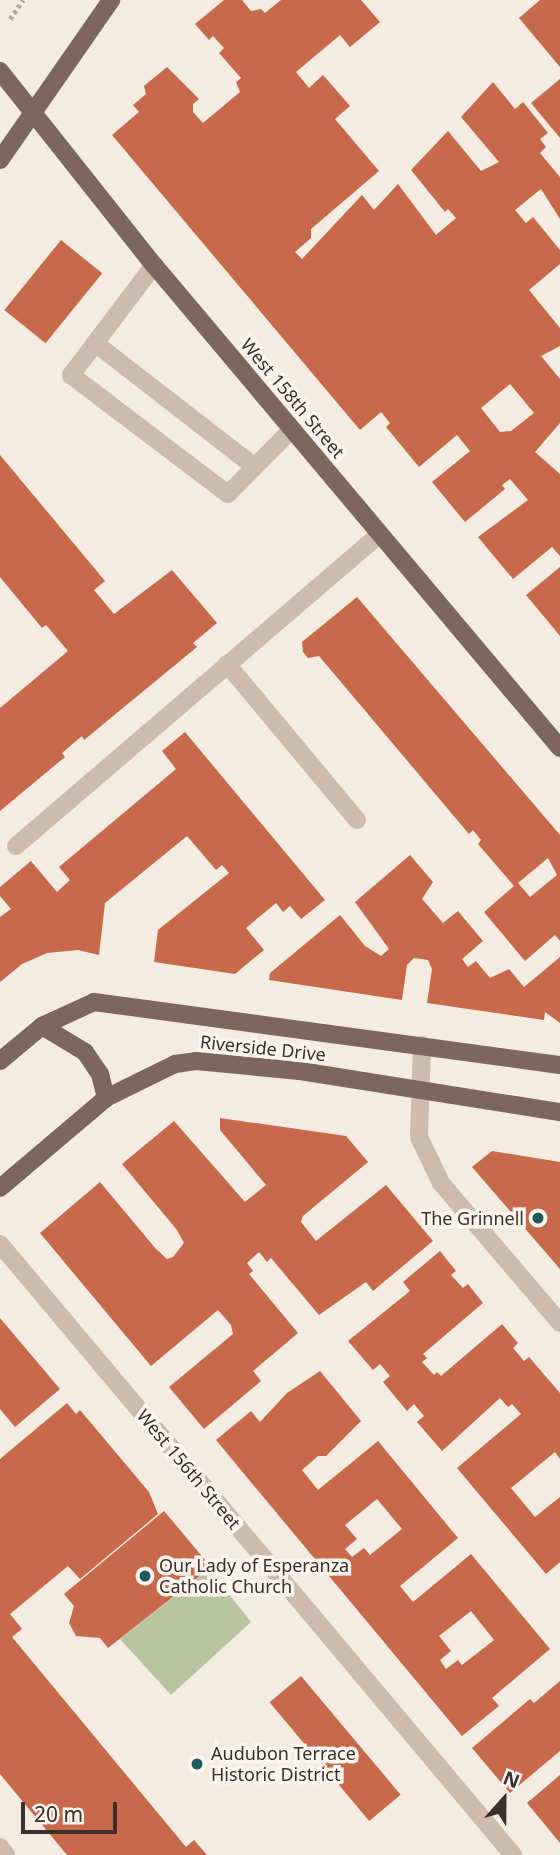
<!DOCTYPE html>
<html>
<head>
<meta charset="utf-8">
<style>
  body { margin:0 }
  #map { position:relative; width:560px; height:1855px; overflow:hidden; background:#f4ebe1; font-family:"Noto Sans",sans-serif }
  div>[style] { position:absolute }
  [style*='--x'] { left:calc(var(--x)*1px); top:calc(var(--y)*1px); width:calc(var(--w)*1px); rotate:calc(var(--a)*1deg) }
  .green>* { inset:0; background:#b8c4a0 }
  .building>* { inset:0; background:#c8694b; transform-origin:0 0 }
  .path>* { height:4.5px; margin-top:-2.25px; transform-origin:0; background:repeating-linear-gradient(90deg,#b9a596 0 3.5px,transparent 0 7px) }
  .minor>* { height:18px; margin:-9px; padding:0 9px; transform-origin:9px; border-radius:9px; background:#cdbbac }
  .major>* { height:18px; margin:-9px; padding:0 9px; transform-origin:9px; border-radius:9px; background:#7d675c }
  .dots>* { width:19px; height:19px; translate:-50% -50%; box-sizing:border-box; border:4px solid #fbf5ee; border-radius:50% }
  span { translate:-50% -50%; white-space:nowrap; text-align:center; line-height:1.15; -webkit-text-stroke:7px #fbf5ee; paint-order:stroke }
  .street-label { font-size:18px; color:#3b302b }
  .poi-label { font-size:18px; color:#3b302b }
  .right { translate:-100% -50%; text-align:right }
  .left { translate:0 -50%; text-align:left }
  .north { position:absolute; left:469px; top:1764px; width:70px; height:70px; -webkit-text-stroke:5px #fbf5ee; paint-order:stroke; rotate:21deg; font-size:19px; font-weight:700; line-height:28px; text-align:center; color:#3b302b }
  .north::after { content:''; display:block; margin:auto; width:24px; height:32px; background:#3b302b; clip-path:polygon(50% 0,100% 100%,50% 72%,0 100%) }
  .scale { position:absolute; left:21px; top:1802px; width:96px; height:32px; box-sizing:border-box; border:4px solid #3b302b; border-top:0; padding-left:9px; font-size:21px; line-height:24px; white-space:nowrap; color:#3b302b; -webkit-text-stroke:5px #fbf5ee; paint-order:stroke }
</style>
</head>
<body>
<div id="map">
  <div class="green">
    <i style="clip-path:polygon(209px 1569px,251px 1622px,171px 1695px,120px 1639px)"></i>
  </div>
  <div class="building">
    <i style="clip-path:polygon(evenodd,224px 0,242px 0,251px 11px,261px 9px,265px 13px,281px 0,361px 0,380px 22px,350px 47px,340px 35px,296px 72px,309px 88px,323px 75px,350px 106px,335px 119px,379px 171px,311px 229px,311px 238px,295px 252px,302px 259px,362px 195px,374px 210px,398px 184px,436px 235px,456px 218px,448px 209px,445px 212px,411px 170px,448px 131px,481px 171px,499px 162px,461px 117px,493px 82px,515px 109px,523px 102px,548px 133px,540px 139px,546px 147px,540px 153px,560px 177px,560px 219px,541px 189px,515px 210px,526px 223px,533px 217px,560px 250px,560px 264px,529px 290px,560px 328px,560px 346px,541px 356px,560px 379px,560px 423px,535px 452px,560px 474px,560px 556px,552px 547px,513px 579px,478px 537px,528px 500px,510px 479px,502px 485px,505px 489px,465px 522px,432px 482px,470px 451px,457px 435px,419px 467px,386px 427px,390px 423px,381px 412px,360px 430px,112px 135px,139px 112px,133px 105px,146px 94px,144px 86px,167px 67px,199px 99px,193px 104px,193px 112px,203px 123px,240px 92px,236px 82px,241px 78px,219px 53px,224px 48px,213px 36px,209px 40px,195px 24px,224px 0,510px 384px,534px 413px,511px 431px,500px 432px,481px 408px,510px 384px)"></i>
    <i style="clip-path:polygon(540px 0,560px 0,560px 67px,519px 18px)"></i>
    <i style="clip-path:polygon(560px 79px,560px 138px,531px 103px)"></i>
    <i style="left:61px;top:240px;width:53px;height:90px;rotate:39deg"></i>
    <i style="clip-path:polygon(0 455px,105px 581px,94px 590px,114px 614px,172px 570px,217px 623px,193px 643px,197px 647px,84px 740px,82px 736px,62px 753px,65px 757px,0 811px,0 708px,68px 651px,46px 625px,42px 628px,0 577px)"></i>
    <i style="clip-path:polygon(560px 567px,560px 636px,526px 595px)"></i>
    <i style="clip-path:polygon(evenodd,357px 597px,560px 835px,560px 941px,555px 935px,525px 961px,484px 912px,514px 886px,478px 844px,481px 840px,473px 830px,469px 834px,319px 656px,308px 658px,303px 652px,302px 642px,357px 597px,548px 858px,557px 875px,530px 897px,518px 883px,548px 858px)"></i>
    <i style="clip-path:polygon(185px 732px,325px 900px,301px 919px,290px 906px,283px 912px,276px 903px,246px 928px,264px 950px,235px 974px,154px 962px,158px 930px,229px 873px,222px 865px,216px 870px,187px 836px,105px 903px,99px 955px,78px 950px,47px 953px,22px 964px,0 982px,0 917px,11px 909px,0 896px,0 887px,31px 861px,57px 892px,70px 880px,59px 867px,176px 769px,162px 751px)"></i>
    <i style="clip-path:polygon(410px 855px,433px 882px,422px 899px,443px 923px,458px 911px,483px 941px,462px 959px,468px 967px,476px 961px,490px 978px,509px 969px,524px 987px,560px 957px,560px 1023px,545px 1012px,544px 1020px,427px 1003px,432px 969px,428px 960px,414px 958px,407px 965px,402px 1000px,269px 980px,270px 973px,340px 915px,365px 946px,381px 956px,389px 949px,355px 902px)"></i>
    <i style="clip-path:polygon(220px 1118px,346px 1136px,368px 1162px,303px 1216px,301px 1222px,316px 1241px,386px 1185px,433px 1241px,373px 1291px,366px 1282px,319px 1315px,271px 1258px,267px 1262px,259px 1252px,247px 1263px,253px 1271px,249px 1274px,298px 1333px,253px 1371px,261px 1381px,204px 1429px,169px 1387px,233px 1334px,231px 1325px,218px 1310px,151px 1366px,40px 1233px,100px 1182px,156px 1249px,167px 1259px,173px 1257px,184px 1243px,177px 1230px,122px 1164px,174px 1121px,245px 1202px,266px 1185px,220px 1130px)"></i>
    <i style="clip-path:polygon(492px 1151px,560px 1162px,560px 1269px,472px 1167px)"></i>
    <i style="clip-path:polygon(440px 1251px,456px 1271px,451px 1275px,463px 1288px,468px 1284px,483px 1303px,423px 1354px,427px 1358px,422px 1362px,434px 1375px,437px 1372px,441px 1376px,502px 1324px,518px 1343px,513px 1348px,524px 1361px,529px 1357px,560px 1393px,560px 1459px,555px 1452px,511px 1488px,535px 1517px,560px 1497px,560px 1562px,546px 1574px,457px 1468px,521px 1414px,512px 1404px,508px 1407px,500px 1398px,442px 1451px,417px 1422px,424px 1416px,414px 1404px,407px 1411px,383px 1382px,390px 1376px,380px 1364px,373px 1370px,348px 1341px,410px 1291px,403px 1282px)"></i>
    <i style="clip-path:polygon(0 1318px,60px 1389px,15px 1427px,0 1409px)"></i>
    <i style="clip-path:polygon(evenodd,320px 1371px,361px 1421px,326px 1456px,318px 1456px,302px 1470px,318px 1490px,378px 1441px,458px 1538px,400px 1586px,413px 1602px,471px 1554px,550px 1649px,492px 1698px,499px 1706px,462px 1736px,216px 1440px,251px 1411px,260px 1422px,287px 1393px,320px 1371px,377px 1499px,402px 1529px,370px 1555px,364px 1548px,352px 1557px,345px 1549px,357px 1539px,345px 1525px,377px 1499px,320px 1371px,471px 1611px,494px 1640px,462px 1665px,458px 1660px,446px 1669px,440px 1660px,451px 1651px,439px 1636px,471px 1611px)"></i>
    <i style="clip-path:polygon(67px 1403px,76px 1414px,80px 1410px,149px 1492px,158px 1514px,80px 1579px,68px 1566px,10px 1614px,22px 1629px,12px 1637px,186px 1847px,194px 1840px,207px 1855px,67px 1855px,0 1774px,0 1459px)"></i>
    <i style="clip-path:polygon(164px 1511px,211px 1567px,108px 1648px,100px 1638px,76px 1636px,69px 1623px,74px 1606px,64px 1594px)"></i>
    <i style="left:301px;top:1676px;width:155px;height:41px;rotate:50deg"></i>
    <i style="clip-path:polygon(560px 1681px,560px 1751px,510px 1793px,472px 1748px,530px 1699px,534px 1703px)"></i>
    <i style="clip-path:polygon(560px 1775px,560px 1843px,527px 1803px)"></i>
  </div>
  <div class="path">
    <i style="--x:10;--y:19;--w:23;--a:-56"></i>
  </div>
  <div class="minor">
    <i style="--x:154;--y:265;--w:138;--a:127"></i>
    <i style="--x:71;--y:375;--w:197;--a:37.2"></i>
    <i style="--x:228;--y:494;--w:91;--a:-45.4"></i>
    <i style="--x:95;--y:343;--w:202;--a:37.8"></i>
    <i style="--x:227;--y:664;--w:203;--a:50.2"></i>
    <i style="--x:16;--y:846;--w:478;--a:-40.6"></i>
    <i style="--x:422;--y:1045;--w:92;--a:91.9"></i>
    <i style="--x:419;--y:1137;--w:51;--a:64.4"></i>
    <i style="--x:441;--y:1183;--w:184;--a:49.6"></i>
    <i style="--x:0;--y:1244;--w:798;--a:49.98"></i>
    <i style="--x:0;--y:1847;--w:10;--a:53"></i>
  </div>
  <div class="major">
    <i style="--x:0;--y:71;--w:248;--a:51.6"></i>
    <i style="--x:154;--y:265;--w:631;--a:49.95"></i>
    <i style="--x:0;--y:160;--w:195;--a:-55.2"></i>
    <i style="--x:42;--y:1026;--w:50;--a:31.2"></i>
    <i style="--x:85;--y:1052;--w:27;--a:56"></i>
    <i style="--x:100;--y:1074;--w:25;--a:76"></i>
    <i style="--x:0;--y:1061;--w:55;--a:-39.8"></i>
    <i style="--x:42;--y:1026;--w:57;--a:-24.8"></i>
    <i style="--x:94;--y:1002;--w:470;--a:7.7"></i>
    <i style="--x:0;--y:1188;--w:139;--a:-40.3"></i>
    <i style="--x:106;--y:1098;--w:77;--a:-26.2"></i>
    <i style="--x:175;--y:1064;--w:21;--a:-8"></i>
    <i style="--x:196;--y:1061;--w:104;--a:5.5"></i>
    <i style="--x:300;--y:1071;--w:263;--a:9"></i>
  </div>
  <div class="dots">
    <i style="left:538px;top:1218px;background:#1f5a5e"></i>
    <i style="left:145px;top:1576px;background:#1f5a5e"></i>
    <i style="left:197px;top:1764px;background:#1f5a5e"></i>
  </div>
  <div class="street-label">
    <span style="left:293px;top:398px;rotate:50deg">West 158th Street</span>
    <span style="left:263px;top:1048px;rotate:6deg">Riverside Drive</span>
    <span style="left:189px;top:1469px;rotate:50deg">West 156th Street</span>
  </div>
  <div class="poi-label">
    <span class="right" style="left:524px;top:1218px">The Grinnell</span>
    <span class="left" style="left:159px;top:1576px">Our Lady of Esperanza<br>Catholic Church</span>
    <span class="left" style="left:211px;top:1764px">Audubon Terrace<br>Historic District</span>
  </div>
  <div class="north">N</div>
  <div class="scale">20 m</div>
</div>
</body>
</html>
